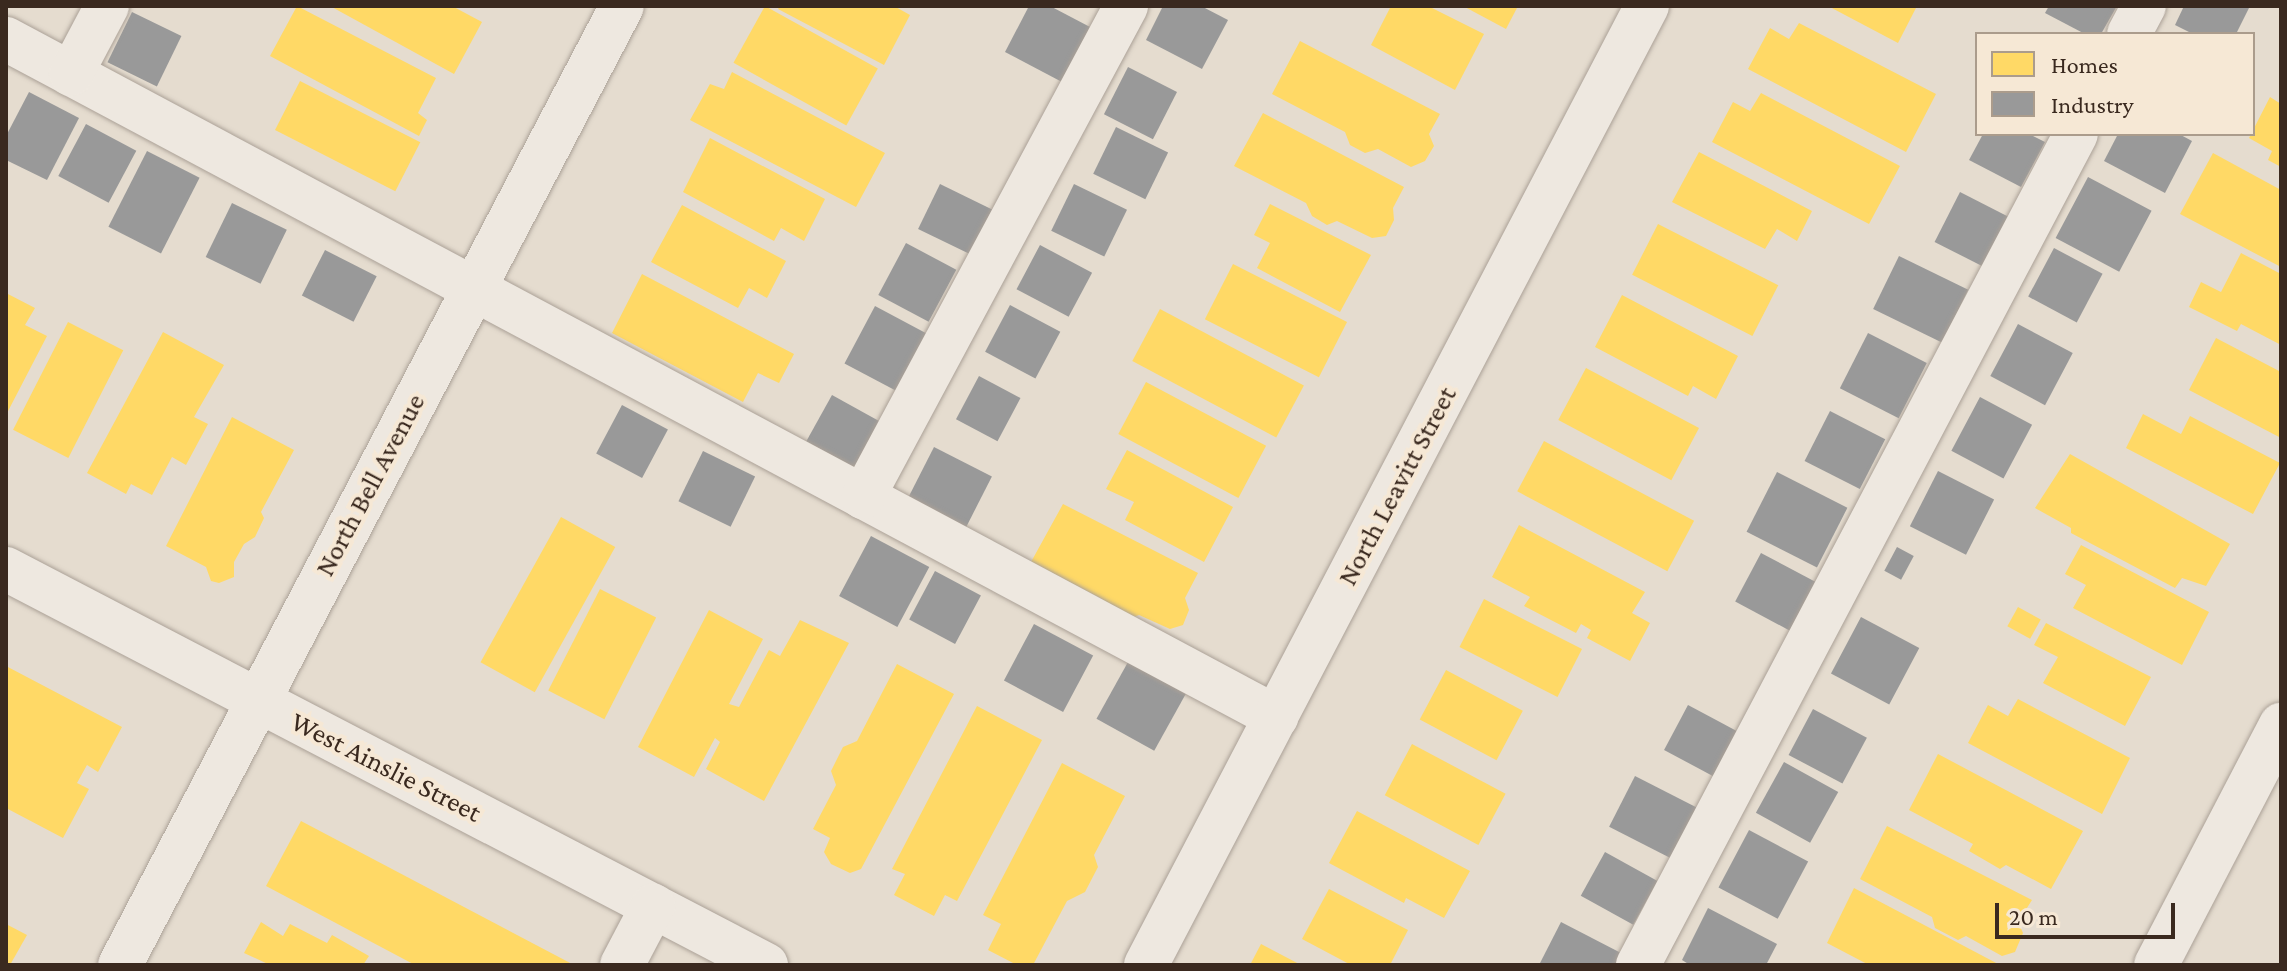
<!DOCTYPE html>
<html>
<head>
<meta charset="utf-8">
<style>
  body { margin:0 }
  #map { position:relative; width:2287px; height:971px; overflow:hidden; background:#e5dccf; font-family:"Crimson Pro",serif }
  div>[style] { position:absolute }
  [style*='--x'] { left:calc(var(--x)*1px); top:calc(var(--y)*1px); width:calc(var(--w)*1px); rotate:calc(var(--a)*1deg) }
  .homes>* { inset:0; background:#ffd966; transform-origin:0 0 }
  .industry>* { inset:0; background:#999; transform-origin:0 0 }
  .roads { filter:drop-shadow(0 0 2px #aba197) drop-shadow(0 0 2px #aba197) }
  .minor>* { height:44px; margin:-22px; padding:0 22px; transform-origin:22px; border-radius:22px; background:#eee8e0 }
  span { translate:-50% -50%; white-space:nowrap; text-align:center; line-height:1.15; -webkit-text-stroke:8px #f6e8d5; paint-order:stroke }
  .street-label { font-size:28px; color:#3a291f }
  .frame { position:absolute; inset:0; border:8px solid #3a291f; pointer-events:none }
  .legend { position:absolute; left:1975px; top:32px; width:280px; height:104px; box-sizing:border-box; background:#f6e8d5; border:2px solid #ab9c8c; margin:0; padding:10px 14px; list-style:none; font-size:24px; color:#3a291f }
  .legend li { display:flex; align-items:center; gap:16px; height:40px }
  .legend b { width:40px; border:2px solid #ab9c8c }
  .scale { position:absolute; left:1995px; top:903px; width:180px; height:36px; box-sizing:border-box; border:4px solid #3a291f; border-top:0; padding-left:10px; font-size:24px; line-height:28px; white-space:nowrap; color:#3a291f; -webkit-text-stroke:6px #f6e8d5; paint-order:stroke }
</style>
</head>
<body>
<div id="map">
  <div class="homes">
    <i style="clip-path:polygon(297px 6px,436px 78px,418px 113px,427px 120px,419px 136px,270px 56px)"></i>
    <i style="clip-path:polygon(330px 6px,452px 6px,482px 22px,454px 74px)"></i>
    <i style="left:765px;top:6px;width:129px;height:65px;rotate:29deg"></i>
    <i style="clip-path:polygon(780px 6px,894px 6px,910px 15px,884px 65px,778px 9px)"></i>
    <i style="clip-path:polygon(1391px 6px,1428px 6px,1484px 34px,1455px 90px,1371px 45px)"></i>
    <i style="clip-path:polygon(1463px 6px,1518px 6px,1506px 29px)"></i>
    <i style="clip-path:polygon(1828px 6px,1917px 6px,1898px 43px)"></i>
    <i style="clip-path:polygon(1799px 23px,1936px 94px,1906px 152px,1748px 69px,1770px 28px,1789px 39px)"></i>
    <i style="clip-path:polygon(1300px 41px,1440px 114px,1429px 134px,1434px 146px,1425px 161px,1411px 167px,1378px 149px,1365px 153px,1350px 145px,1345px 132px,1272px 94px)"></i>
    <i style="clip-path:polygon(732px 72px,885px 153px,856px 207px,690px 120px,710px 84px,724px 89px)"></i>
    <i style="left:300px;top:81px;width:135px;height:55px;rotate:27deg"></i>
    <i style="clip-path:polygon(1761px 93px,1900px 166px,1869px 224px,1712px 142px,1733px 102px,1750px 111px)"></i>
    <i style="clip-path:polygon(2270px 97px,2281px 104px,2281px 167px,2268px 160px,2272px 151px,2249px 138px)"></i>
    <i style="clip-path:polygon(1263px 113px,1404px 187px,1393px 208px,1394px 220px,1386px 236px,1372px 238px,1337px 221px,1327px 225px,1312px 216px,1306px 203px,1234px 166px)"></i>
    <i style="clip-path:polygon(710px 138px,825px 199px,804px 241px,781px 228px,774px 241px,683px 192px)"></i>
    <i style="clip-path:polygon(1699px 152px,1812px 211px,1797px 241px,1777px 229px,1765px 249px,1672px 202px)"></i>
    <i style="clip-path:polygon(2213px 153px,2281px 190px,2281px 267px,2180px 214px)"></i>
    <i style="clip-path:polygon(1270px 204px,1371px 255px,1340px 312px,1257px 268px,1270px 243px,1254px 235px)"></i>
    <i style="clip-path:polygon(682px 205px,786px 261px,767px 298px,749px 288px,738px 308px,651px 262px)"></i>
    <i style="left:1658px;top:224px;width:135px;height:57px;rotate:27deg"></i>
    <i style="clip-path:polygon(2241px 253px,2281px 274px,2281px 345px,2241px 324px,2237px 331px,2189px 307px,2201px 282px,2221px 292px)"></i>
    <i style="left:1233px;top:264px;width:128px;height:62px;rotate:27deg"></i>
    <i style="clip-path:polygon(642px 274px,794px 354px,779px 383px,758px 373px,743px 402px,612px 333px)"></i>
    <i style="clip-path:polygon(6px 293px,35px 308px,25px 325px,47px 336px,6px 415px)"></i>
    <i style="clip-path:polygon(1622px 295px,1738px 356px,1716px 399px,1693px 386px,1688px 396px,1595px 347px)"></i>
    <i style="left:1160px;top:309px;width:163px;height:59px;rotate:28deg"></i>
    <i style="left:68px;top:322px;width:62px;height:121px;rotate:27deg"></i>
    <i style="clip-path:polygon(163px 332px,224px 365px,194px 417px,208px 424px,186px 465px,172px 457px,152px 495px,131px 484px,126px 494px,87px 473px)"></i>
    <i style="clip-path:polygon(2216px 338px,2281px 372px,2281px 438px,2189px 390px)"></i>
    <i style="left:1586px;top:368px;width:128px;height:59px;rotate:28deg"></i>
    <i style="left:1146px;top:382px;width:136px;height:59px;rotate:28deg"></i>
    <i style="clip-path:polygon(2143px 414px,2181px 434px,2190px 416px,2280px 463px,2253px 514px,2126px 448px)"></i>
    <i style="clip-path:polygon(232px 417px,294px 450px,261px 512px,264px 518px,255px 537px,244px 544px,234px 562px,234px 577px,219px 583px,211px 581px,206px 567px,166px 546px)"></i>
    <i style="left:1544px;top:441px;width:170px;height:57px;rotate:28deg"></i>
    <i style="clip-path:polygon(1127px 450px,1233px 507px,1204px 562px,1125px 520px,1134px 502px,1106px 489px)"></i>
    <i style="clip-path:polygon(2070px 454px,2230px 544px,2206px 586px,2182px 578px,2175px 588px,2071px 533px,2071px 528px,2035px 508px)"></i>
    <i style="clip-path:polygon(1063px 504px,1198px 573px,1185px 598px,1189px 610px,1183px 625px,1170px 629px,1139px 615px,1128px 619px,1106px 608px,1102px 599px,1031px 562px)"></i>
    <i style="left:561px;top:517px;width:62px;height:166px;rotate:29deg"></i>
    <i style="clip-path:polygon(1519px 525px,1645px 592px,1632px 613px,1650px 623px,1630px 661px,1587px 638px,1591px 630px,1581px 624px,1576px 633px,1524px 606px,1530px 597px,1492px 577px)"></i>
    <i style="clip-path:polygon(2081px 545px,2209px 612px,2182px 665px,2073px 608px,2086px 585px,2065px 574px)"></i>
    <i style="left:600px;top:589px;width:63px;height:114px;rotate:27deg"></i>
    <i style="left:1484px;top:599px;width:110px;height:54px;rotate:27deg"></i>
    <i style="left:2018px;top:607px;width:26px;height:22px;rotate:29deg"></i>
    <i style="clip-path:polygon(709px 610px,763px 639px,729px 704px,739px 707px,769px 650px,780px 656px,800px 620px,849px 643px,764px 801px,706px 769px,720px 742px,715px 738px,694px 777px,638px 747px)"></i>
    <i style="clip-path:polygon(2046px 623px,2151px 677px,2125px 726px,2043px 683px,2058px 657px,2034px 645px)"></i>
    <i style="clip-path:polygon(897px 664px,954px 694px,861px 869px,850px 873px,831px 864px,824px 852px,830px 838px,813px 829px,836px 785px,831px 771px,843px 747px,857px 741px)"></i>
    <i style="clip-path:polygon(6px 666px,122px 727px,98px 772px,87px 765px,77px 783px,89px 789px,63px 838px,6px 808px)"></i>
    <i style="left:1446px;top:670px;width:87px;height:56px;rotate:28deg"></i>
    <i style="clip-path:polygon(2018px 699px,2130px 758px,2102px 814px,1968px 743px,1988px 705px,2008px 716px)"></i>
    <i style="clip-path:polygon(977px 706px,1042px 740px,957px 901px,945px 895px,934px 916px,894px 895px,905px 874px,892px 869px)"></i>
    <i style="left:1412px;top:744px;width:106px;height:58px;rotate:28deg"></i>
    <i style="clip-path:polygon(1938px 754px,2083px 831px,2051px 889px,2006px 865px,2000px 869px,1969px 851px,1973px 844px,1909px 810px)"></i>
    <i style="clip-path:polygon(1062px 763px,1125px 796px,1094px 855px,1098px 867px,1085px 892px,1067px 901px,1033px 965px,1017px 965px,988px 950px,1001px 924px,983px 915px)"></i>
    <i style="clip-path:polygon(1357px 811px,1470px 871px,1444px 918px,1406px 898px,1404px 903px,1329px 863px)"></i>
    <i style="clip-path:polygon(301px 821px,574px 965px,415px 965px,266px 886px)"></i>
    <i style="clip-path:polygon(1887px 826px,2032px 900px,2018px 922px,2023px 933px,2015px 952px,2002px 956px,1966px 936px,1958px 940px,1935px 928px,1932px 917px,1860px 879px)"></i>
    <i style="clip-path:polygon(1854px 888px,2000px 965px,1869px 965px,1827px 943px)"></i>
    <i style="clip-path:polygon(1329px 889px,1408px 930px,1390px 965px,1351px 965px,1302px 939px)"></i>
    <i style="clip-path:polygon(261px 922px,283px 936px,290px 924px,327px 943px,332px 935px,369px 956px,363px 965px,270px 965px,244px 953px)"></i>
    <i style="clip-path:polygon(6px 924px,27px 935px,10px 965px,6px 965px)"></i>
    <i style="clip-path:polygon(1261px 944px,1301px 965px,1250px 965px)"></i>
  </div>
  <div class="industry">
    <i style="clip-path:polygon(1029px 6px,1050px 6px,1090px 27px,1062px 82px,1005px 52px)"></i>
    <i style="clip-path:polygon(1163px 6px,1201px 6px,1228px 20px,1202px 69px,1146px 40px)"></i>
    <i style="clip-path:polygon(2049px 6px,2117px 6px,2101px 34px,2085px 34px,2045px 13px)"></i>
    <i style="clip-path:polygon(2184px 6px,2250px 6px,2236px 34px,2193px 34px,2175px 25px)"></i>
    <i style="left:132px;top:12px;width:55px;height:56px;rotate:26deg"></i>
    <i style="left:1128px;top:67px;width:55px;height:53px;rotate:27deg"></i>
    <i style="clip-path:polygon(29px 92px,79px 118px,47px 180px,6px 160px,6px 136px)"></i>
    <i style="left:86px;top:124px;width:57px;height:59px;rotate:28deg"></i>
    <i style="left:1116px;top:127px;width:58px;height:52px;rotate:26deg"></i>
    <i style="clip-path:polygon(1983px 134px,2029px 134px,2045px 142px,2021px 187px,1969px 160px)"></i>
    <i style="clip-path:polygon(2118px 134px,2179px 134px,2192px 141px,2165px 193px,2104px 161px)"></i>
    <i style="left:147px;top:151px;width:59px;height:85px;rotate:27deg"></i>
    <i style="left:2088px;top:177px;width:72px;height:69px;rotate:28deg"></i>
    <i style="left:940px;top:184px;width:58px;height:50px;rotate:26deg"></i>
    <i style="left:1074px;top:184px;width:59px;height:52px;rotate:26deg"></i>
    <i style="left:1960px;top:192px;width:56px;height:56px;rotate:27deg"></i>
    <i style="left:232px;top:203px;width:61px;height:60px;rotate:26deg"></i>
    <i style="left:906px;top:243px;width:57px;height:59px;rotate:28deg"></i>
    <i style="left:1040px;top:245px;width:59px;height:50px;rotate:28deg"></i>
    <i style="left:2054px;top:248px;width:55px;height:55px;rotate:28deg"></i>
    <i style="left:325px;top:250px;width:58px;height:51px;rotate:27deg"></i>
    <i style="left:1899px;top:256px;width:77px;height:59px;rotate:26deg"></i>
    <i style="left:1010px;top:305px;width:57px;height:53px;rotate:28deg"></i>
    <i style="left:875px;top:306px;width:60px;height:65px;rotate:28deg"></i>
    <i style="left:2018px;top:324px;width:62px;height:59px;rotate:28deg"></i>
    <i style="left:1868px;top:333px;width:66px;height:62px;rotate:27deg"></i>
    <i style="left:979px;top:376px;width:47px;height:49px;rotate:28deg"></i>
    <i style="left:832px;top:395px;width:63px;height:53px;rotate:29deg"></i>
    <i style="left:1980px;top:397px;width:59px;height:61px;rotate:28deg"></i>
    <i style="left:622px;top:405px;width:52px;height:55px;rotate:28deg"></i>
    <i style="left:1830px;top:411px;width:62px;height:56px;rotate:27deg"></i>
    <i style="left:934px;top:447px;width:65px;height:58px;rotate:27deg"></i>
    <i style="left:703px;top:451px;width:58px;height:56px;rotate:26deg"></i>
    <i style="left:1938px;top:471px;width:63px;height:62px;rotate:27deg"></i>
    <i style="left:1777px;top:472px;width:79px;height:67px;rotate:27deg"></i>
    <i style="left:871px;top:536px;width:66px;height:68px;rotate:28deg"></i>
    <i style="left:1897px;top:547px;width:19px;height:27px;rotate:28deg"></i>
    <i style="left:1761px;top:553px;width:62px;height:55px;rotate:28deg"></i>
    <i style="left:935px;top:571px;width:52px;height:55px;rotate:28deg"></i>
    <i style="left:1861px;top:617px;width:66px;height:64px;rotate:28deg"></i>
    <i style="left:1034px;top:624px;width:67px;height:64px;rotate:28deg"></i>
    <i style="left:1128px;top:662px;width:66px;height:65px;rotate:29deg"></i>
    <i style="left:1688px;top:705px;width:61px;height:51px;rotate:28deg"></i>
    <i style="left:1813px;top:709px;width:61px;height:52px;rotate:28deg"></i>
    <i style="left:1784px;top:762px;width:62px;height:58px;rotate:29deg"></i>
    <i style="left:1635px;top:776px;width:72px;height:57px;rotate:27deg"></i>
    <i style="left:1749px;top:830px;width:67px;height:65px;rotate:28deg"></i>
    <i style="left:1605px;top:852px;width:60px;height:50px;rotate:29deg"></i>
    <i style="clip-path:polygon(1708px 908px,1777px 944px,1766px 965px,1690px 965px,1682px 960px)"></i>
    <i style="clip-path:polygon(1561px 922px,1621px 953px,1615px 965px,1539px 965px)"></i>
  </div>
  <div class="roads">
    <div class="minor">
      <i style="--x:2129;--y:34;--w:32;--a:-62"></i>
      <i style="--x:6;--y:39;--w:1440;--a:28.1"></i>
      <i style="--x:71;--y:74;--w:77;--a:-62.1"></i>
      <i style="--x:863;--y:497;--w:557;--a:-61.82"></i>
      <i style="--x:6;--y:569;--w:857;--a:27.52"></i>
      <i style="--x:120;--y:965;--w:1082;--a:-62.37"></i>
      <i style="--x:622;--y:965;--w:67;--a:-62.3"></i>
      <i style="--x:1146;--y:965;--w:1082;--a:-62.42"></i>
      <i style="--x:1638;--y:965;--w:939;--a:-62.21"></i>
      <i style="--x:2156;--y:965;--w:271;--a:-62.5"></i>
    </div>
  </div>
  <div class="street-label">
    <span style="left:370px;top:485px;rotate:-62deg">North Bell Avenue</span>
    <span style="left:1397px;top:486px;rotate:-62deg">North Leavitt Street</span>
    <span style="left:386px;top:767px;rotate:27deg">West Ainslie Street</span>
  </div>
  <div class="frame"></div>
  <ul class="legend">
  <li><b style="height:22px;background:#ffd966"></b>Homes</li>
  <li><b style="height:22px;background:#999"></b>Industry</li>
  </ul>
  <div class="scale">20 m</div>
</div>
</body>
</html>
